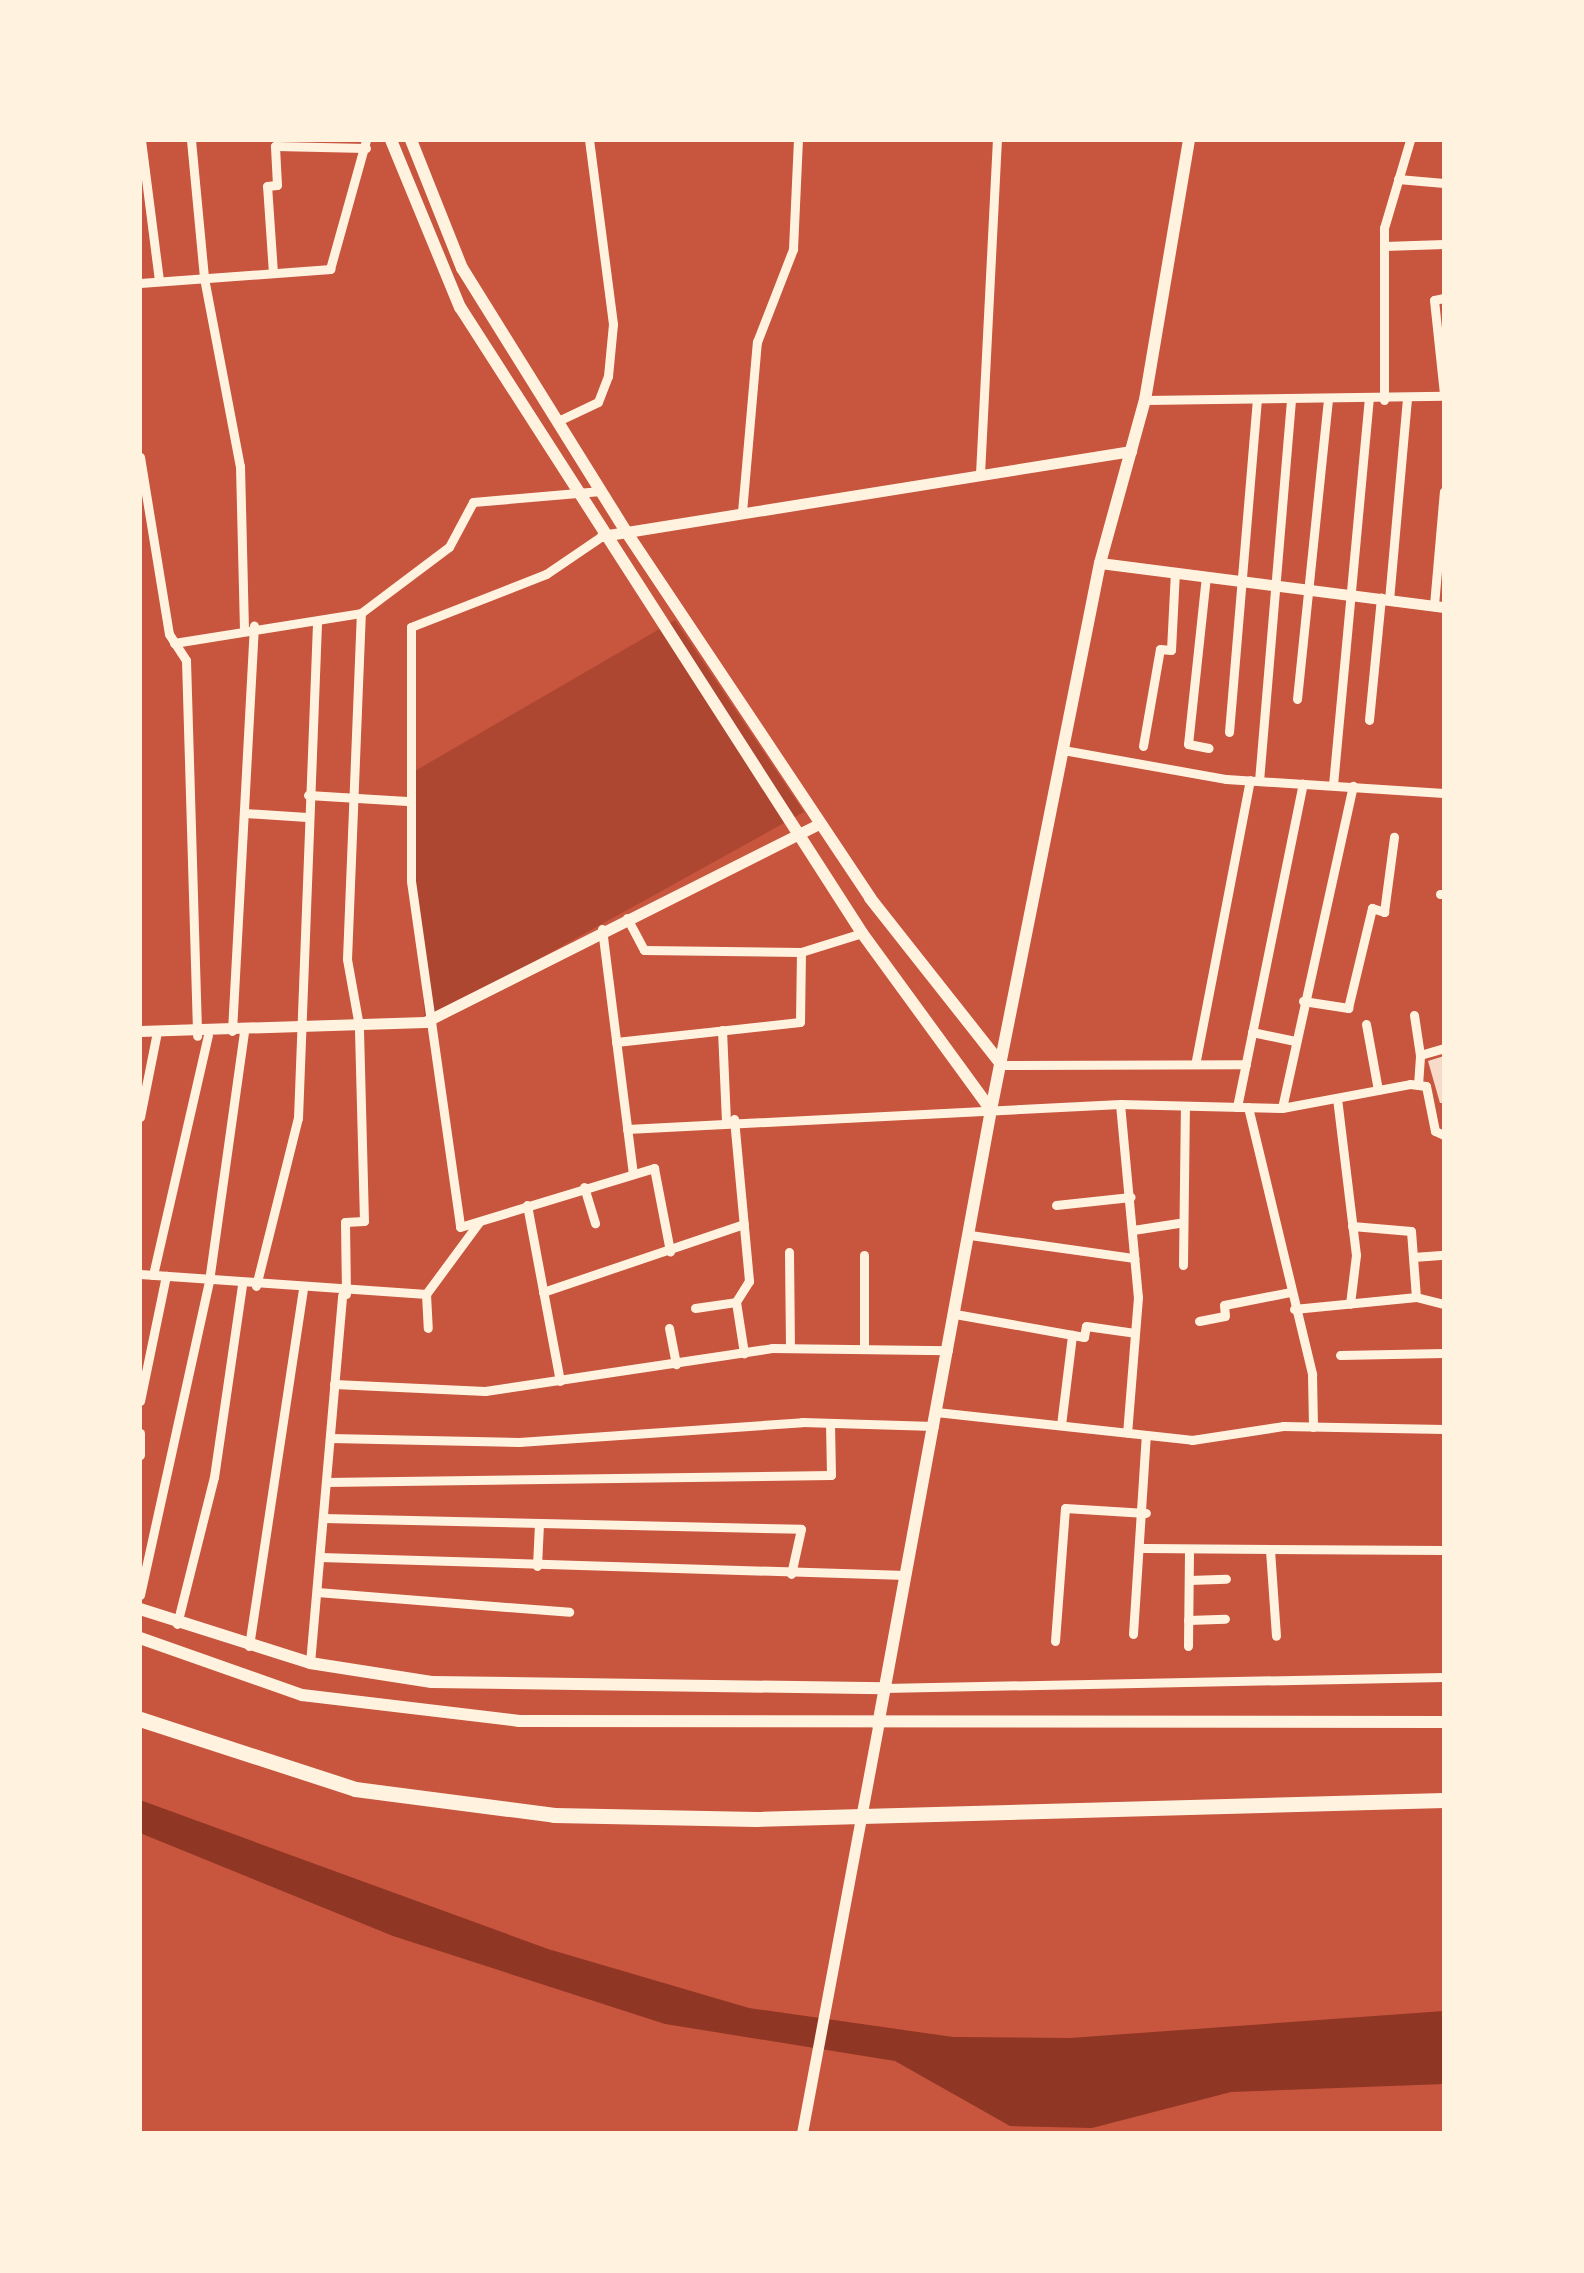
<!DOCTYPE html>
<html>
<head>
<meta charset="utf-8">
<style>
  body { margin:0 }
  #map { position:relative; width:1584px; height:2273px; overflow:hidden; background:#c8553d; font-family:Montserrat,sans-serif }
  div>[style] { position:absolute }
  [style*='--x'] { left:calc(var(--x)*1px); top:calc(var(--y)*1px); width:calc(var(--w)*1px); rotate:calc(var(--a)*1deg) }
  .green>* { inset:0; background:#ae4732 }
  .water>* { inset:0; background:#8f3625 }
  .building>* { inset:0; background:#f7dbc8 }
  .minor>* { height:9px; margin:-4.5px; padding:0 4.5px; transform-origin:4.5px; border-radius:4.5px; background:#fff3e0 }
  .tertiary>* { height:11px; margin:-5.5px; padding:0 5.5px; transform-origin:5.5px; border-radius:5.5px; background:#fff3e0 }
  .secondary>* { height:12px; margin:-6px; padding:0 6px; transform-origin:6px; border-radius:6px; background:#fff3e0 }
  .motorway>* { height:15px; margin:-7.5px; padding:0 7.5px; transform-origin:7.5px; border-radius:7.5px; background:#fff3e0 }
  span { translate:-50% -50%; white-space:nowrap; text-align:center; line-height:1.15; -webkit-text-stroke:9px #fff3e0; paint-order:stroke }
  .frame { position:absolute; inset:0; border:142px solid #fff3e0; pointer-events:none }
</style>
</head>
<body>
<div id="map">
  <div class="green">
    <i style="clip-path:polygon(675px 620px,804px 812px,425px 1022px,408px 775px)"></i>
  </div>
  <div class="water">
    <i style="clip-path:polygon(140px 1800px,548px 1949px,749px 2008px,953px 2037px,1070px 2038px,1444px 2011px,1444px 2084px,1231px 2092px,1092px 2128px,1010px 2126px,895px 2061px,665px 2024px,393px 1936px,140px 1833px)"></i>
  </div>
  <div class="building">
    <i style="clip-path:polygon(1444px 1056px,1444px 1103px,1440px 1103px,1428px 1061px)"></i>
  </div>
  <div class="minor">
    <i style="--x:141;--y:140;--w:142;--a:82.7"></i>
    <i style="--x:191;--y:140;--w:139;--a:84.6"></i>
    <i style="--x:204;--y:278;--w:191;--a:79.2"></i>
    <i style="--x:240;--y:466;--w:162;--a:88.6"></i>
    <i style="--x:1398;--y:179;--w:46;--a:5"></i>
    <i style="--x:1384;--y:246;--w:60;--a:-1.9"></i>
    <i style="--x:273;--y:273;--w:87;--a:-93.9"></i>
    <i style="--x:267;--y:186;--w:10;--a:-6"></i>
    <i style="--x:277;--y:185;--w:39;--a:-93"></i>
    <i style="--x:275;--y:146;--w:91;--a:1.3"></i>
    <i style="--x:140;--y:283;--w:191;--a:-4.2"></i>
    <i style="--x:330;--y:269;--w:134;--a:-74.4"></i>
    <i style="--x:1444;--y:298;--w:10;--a:169"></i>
    <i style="--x:1434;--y:300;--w:94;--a:83.9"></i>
    <i style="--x:1145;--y:400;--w:299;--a:-0.8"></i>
    <i style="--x:1384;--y:400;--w:172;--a:-90"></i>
    <i style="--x:1384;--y:228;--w:92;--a:-73.5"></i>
    <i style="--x:558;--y:421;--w:44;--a:-25.4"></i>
    <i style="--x:598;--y:402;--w:28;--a:-69"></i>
    <i style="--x:608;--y:376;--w:52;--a:-84.5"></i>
    <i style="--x:613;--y:324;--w:186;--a:-97.4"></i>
    <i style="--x:140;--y:457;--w:179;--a:80.7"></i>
    <i style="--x:169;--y:634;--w:31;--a:57"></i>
    <i style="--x:186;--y:660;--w:376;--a:88.3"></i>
    <i style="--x:980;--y:474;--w:334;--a:-87.1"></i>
    <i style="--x:742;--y:512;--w:171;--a:-85"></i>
    <i style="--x:757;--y:342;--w:100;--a:-68.8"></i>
    <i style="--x:793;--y:249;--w:109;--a:-87.4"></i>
    <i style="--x:602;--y:536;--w:68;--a:145.8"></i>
    <i style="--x:546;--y:574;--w:145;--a:158.6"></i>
    <i style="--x:411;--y:627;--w:254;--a:90"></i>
    <i style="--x:411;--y:881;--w:349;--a:81.9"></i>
    <i style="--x:460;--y:1227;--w:203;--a:-16.9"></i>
    <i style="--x:654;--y:1168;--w:85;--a:79.1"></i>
    <i style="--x:1206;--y:576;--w:169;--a:96.1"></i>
    <i style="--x:1188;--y:744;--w:21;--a:11"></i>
    <i style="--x:1389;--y:600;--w:201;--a:-84.9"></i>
    <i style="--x:1434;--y:605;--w:114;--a:-85"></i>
    <i style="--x:174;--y:643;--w:189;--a:-9.1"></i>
    <i style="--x:361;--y:613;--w:110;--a:-36.9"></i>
    <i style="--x:449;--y:547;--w:51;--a:-61.9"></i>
    <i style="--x:473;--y:502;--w:128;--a:-4.9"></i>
    <i style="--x:1297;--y:699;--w:301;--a:-84.1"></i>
    <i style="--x:1369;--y:720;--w:123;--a:-84.4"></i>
    <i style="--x:1229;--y:732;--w:333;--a:-85.2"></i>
    <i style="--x:1143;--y:746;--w:98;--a:-80.1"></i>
    <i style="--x:1160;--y:649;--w:11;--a:5"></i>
    <i style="--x:1171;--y:650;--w:78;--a:-87.1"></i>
    <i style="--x:1063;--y:750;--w:166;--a:10.1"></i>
    <i style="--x:1226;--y:779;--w:218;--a:3.7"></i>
    <i style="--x:1259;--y:781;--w:382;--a:-85.2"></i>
    <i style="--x:1333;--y:785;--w:387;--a:-84.7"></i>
    <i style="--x:308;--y:795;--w:99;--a:3.5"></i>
    <i style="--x:245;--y:813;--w:62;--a:3.7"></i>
    <i style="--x:1440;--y:894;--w:4;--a:0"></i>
    <i style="--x:627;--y:918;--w:36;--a:62"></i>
    <i style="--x:644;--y:950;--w:157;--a:0.7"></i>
    <i style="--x:801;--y:952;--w:64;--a:-17.3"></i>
    <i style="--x:602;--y:929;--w:246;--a:82.8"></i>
    <i style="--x:1303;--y:1001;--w:46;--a:8.8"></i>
    <i style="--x:1348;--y:1008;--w:103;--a:-76.5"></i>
    <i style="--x:1372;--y:908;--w:13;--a:18"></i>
    <i style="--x:1384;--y:912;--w:76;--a:-82.4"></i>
    <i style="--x:1414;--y:1015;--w:40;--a:81.5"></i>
    <i style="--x:1366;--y:1024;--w:67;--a:79.7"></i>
    <i style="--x:722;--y:1030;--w:90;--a:87.5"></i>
    <i style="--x:232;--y:1031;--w:406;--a:-86.9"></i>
    <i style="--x:1252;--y:1032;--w:44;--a:11.8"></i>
    <i style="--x:616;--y:1042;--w:185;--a:-6.2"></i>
    <i style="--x:800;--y:1022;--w:70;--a:-89.2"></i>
    <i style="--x:1196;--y:1060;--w:285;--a:-79.1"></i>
    <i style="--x:1002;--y:1065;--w:244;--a:-0.2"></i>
    <i style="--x:1418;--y:1085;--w:30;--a:-86"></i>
    <i style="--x:1420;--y:1055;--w:25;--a:-16"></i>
    <i style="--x:1337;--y:1098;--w:158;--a:83.1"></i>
    <i style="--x:1356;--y:1255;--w:49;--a:97"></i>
    <i style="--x:1120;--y:1104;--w:194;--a:84.7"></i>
    <i style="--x:1138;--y:1297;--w:136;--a:94.6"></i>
    <i style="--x:1237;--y:1107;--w:330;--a:-78.5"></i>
    <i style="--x:1248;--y:1107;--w:275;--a:76.5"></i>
    <i style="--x:1312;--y:1374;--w:53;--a:88.9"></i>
    <i style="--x:1282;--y:1108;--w:330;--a:-77.6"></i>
    <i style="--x:140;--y:1117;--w:87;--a:-78.7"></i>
    <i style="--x:734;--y:1119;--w:163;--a:84.7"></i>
    <i style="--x:749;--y:1281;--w:25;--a:122"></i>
    <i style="--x:736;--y:1302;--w:52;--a:81.1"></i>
    <i style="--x:627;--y:1129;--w:494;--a:-2.9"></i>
    <i style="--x:1120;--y:1104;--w:162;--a:1.4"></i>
    <i style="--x:1282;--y:1108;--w:130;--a:-10.6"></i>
    <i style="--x:1410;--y:1084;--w:16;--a:7"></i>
    <i style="--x:1426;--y:1086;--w:46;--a:78.7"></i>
    <i style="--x:1435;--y:1131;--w:10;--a:24"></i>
    <i style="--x:584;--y:1187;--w:38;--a:73"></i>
    <i style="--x:527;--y:1205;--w:179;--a:79.4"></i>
    <i style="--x:1056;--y:1205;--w:75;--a:-6.1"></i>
    <i style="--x:1352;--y:1226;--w:59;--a:4.8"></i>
    <i style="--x:1411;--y:1231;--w:66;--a:85.7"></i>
    <i style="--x:1133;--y:1230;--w:46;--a:-8.8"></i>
    <i style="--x:970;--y:1235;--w:166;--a:8"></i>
    <i style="--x:789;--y:1252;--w:96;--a:89.4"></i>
    <i style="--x:1413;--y:1257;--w:31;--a:-4"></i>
    <i style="--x:1183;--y:1265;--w:159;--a:-89.3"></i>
    <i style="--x:140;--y:1274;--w:287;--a:4"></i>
    <i style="--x:426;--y:1294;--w:89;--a:-53.6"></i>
    <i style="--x:153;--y:1275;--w:246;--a:-77.1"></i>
    <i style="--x:256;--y:1286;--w:173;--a:-76"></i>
    <i style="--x:298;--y:1118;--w:496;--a:-87.8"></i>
    <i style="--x:543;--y:1292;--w:212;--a:-18.7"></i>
    <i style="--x:346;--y:1294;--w:72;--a:-90.8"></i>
    <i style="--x:345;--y:1222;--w:19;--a:-3"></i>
    <i style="--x:364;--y:1221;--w:195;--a:-91.5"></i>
    <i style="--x:359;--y:1026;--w:68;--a:-100.2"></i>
    <i style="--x:347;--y:959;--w:346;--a:-87.7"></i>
    <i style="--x:426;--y:1294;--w:34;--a:87"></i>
    <i style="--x:695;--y:1308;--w:41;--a:-8.3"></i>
    <i style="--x:1294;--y:1309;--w:123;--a:-5.6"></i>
    <i style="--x:1416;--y:1297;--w:29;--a:14"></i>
    <i style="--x:955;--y:1314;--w:131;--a:10.1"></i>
    <i style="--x:1084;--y:1337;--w:11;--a:-80"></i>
    <i style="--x:1086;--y:1326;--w:49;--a:8.1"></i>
    <i style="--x:1199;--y:1321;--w:26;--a:-11"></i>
    <i style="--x:1225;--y:1316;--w:11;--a:-95"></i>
    <i style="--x:1224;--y:1305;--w:67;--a:-11.1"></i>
    <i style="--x:669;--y:1328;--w:37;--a:79"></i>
    <i style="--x:864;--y:1349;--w:94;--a:-90"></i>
    <i style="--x:1340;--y:1355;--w:104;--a:-1.1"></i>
    <i style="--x:334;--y:1384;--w:151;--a:2.7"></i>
    <i style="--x:485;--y:1391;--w:290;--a:-8.5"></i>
    <i style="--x:772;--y:1348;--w:176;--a:0.7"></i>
    <i style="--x:140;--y:1401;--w:128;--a:-78.3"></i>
    <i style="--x:936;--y:1412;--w:258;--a:6.2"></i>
    <i style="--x:1192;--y:1440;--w:92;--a:-8.7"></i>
    <i style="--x:1283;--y:1426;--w:161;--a:1.1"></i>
    <i style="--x:1061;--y:1425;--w:91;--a:-83"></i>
    <i style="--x:140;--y:1433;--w:22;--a:90"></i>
    <i style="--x:330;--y:1438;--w:189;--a:1.2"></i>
    <i style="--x:519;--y:1442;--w:284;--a:-4"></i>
    <i style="--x:802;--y:1422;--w:132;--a:1.7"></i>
    <i style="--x:326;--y:1482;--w:505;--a:-0.79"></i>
    <i style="--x:831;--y:1475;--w:52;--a:-91.1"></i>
    <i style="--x:323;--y:1518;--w:478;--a:1.3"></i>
    <i style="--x:801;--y:1529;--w:46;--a:102.5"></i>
    <i style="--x:1144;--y:1548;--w:300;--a:0.4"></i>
    <i style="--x:1270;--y:1550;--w:86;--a:86"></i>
    <i style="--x:320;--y:1557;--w:586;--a:1.76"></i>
    <i style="--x:537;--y:1566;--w:43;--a:-87.3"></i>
    <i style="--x:1189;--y:1580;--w:37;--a:-2"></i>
    <i style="--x:317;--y:1592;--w:253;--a:4.5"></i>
    <i style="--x:140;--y:1595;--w:321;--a:-77.6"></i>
    <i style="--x:209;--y:1281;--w:250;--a:-82"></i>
    <i style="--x:1188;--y:1620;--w:37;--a:-2"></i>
    <i style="--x:177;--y:1624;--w:152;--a:-75.9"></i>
    <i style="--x:214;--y:1477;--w:195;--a:-81.7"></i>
    <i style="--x:1133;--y:1634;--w:199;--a:-86.3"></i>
    <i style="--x:1055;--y:1641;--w:133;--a:-85.7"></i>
    <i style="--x:1065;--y:1508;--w:81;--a:3.5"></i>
    <i style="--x:249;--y:1646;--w:359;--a:-81.4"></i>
    <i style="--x:1188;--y:1646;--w:95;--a:-89.4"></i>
    <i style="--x:310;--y:1663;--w:369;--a:-85"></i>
    <i style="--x:884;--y:1688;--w:560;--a:-1.13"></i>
  </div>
  <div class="tertiary">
    <i style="--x:602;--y:536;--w:536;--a:-9.13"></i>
    <i style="--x:1100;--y:563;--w:347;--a:7.3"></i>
    <i style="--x:140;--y:1031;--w:285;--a:-1.8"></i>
    <i style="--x:425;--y:1022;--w:441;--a:-26.7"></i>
    <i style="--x:802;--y:2133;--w:415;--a:-79.4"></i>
  </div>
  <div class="secondary">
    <i style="--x:391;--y:140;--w:181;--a:67.6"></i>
    <i style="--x:460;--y:307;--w:744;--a:57.29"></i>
    <i style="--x:862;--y:933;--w:219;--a:53.9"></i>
    <i style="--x:411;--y:140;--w:138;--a:68.3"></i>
    <i style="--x:462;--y:268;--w:309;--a:58.1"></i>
    <i style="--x:625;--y:530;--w:442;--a:56.3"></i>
    <i style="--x:870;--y:898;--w:213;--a:51.7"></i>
    <i style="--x:140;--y:1609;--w:178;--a:17.6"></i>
    <i style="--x:310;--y:1663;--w:123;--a:8.9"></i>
    <i style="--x:432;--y:1682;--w:452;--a:0.8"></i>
    <i style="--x:140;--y:1638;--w:172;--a:19.4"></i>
    <i style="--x:302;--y:1695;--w:219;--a:6.8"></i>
    <i style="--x:519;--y:1721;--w:925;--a:0.06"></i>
    <i style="--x:878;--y:1725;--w:625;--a:-79.59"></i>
    <i style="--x:991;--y:1110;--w:558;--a:-78.73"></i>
    <i style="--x:1100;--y:563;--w:169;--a:-74.6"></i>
    <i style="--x:1145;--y:400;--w:264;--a:-80.4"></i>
  </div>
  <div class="motorway">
    <i style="--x:140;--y:1719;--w:226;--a:18"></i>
    <i style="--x:355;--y:1789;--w:201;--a:7.4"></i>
    <i style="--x:554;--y:1815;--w:202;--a:1.1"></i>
    <i style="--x:756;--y:1819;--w:688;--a:-1.58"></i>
  </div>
  <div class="frame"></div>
</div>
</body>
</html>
